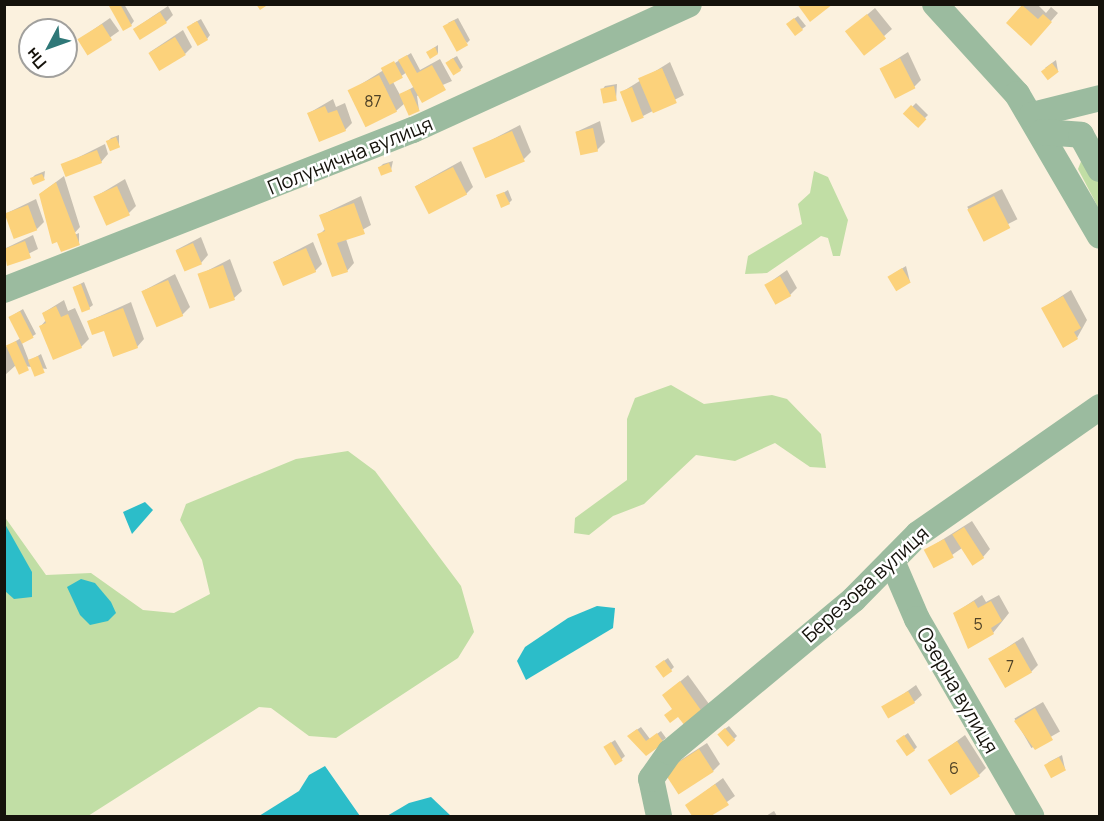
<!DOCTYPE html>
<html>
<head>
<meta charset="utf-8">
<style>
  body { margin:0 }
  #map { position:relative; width:1104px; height:821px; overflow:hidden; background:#fbf1de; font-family:Manrope,sans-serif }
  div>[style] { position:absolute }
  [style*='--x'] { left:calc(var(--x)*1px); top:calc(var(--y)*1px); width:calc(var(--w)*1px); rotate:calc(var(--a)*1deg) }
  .green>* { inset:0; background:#c1dea5 }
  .water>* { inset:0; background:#2cbdc9 }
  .shadow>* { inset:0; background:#0003; transform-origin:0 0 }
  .building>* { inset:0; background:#fcd27b; transform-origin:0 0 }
  .minor>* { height:26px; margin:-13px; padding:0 13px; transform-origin:13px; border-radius:13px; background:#9bbb9f }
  span { translate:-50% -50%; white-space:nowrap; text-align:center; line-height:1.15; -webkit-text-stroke:5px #fff; paint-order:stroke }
  .number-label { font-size:16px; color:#4f4227 }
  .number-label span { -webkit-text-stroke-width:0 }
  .street-label { font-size:20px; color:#15120b }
  .frame { position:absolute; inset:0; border:6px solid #15120b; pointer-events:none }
  .north { position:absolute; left:18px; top:18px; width:60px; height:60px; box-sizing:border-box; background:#fff; border:2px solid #a1a09d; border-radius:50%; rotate:229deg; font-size:16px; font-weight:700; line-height:24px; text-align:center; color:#15120b }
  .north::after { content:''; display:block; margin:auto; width:21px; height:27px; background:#2f7878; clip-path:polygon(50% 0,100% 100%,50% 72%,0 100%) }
</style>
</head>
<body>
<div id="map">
  <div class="green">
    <i style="clip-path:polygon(1082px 159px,1099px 178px,1099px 209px,1078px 169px)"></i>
    <i style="clip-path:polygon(814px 171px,828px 177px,848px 220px,840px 256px,833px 256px,828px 238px,821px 236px,767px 273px,745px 274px,748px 256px,802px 224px,798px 204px,810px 193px)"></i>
    <i style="clip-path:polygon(671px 385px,704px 404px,772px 395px,787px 399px,821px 434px,826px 468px,810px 467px,775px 443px,735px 461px,696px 455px,644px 504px,613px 516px,589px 535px,574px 533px,575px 518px,627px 480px,627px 419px,635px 398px)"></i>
    <i style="clip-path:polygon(348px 451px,375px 471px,461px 586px,474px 632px,458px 658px,336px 738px,309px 736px,271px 708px,259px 707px,88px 816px,5px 816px,4px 516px,46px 575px,91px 573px,143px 610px,174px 613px,210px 594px,202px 560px,180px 520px,186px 504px,296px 459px)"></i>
  </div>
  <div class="water">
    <i style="clip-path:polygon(145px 502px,153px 510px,132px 534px,123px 512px)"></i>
    <i style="clip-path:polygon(5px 524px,32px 572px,32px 597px,14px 599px,5px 591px)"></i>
    <i style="clip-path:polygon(81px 579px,95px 583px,111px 602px,116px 613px,108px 621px,90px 625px,80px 615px,67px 587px)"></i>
    <i style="clip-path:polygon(597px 606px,615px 608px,613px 628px,526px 680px,517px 661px,525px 647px,568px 618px)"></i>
    <i style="clip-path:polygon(325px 766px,360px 816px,259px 816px,299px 791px,309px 775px)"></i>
    <i style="clip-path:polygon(431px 797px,451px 816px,387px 816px,409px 803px)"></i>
  </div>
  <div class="shadow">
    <i style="clip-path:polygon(124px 4px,134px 21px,131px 25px,111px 6px)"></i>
    <i style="clip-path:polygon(1025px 4px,1037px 4px,1046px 13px,1051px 7px,1058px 13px,1038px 36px,1008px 23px)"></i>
    <i style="clip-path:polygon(168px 6px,173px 15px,166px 22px,134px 29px)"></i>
    <i style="clip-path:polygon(875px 8px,892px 29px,865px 53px,855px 25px)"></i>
    <i style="clip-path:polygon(798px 16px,806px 26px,802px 29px,791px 21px)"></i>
    <i style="left:110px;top:18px;width:16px;height:38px;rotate:55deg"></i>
    <i style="clip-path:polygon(458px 18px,470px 40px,467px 43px,448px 23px)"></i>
    <i style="clip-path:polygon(201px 19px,210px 35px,207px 39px,192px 24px)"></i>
    <i style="clip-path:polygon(183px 30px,192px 47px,185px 54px,150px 52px)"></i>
    <i style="clip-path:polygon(438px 45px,438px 53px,428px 52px,432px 49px)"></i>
    <i style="clip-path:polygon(908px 52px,921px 80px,914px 87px,881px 69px)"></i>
    <i style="clip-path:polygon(evenodd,411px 53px,420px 70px,440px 59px,452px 81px,417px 96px,419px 110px,405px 103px,396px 111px,350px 91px,411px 53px,407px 72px,415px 86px,400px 95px,393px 82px,407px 72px)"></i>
    <i style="clip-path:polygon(457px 56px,463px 67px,460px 70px,450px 60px)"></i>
    <i style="clip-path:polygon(1056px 60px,1058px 71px,1045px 68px)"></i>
    <i style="clip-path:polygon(670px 62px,684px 95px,643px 116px,622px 92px)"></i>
    <i style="clip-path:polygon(617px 84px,616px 100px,602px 90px,605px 86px)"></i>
    <i style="clip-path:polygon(333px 99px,336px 107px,345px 103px,352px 123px,345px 130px,309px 113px)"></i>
    <i style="left:916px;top:103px;width:17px;height:16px;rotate:45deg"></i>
    <i style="clip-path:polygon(600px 121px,605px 142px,597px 150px,576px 132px)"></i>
    <i style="clip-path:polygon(520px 125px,531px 152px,524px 159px,474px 149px)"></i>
    <i style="clip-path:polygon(119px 135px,119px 146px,107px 142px,111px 138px)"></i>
    <i style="clip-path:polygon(105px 144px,108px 154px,101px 162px,63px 165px)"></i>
    <i style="clip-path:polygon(393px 161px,391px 170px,380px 167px,383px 164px)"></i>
    <i style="clip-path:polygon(461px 161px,473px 187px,466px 194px,416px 186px)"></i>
    <i style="clip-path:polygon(45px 171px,44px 179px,32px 178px,35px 175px)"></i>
    <i style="clip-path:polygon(64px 176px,80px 227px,72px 236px,79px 233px,79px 244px,58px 240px,40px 194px)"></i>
    <i style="clip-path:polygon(125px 179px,136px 206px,129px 213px,95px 197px)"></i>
    <i style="left:1002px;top:189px;width:34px;height:39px;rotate:63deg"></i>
    <i style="clip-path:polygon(508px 190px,512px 200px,509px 203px,498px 196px)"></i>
    <i style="clip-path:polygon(361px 196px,371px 225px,346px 239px,354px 263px,347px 271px,319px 235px,326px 228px,321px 215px)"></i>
    <i style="clip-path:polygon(36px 199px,44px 222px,37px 229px,5px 214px)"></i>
    <i style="clip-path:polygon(33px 235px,38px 249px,8px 264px,4px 249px)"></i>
    <i style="clip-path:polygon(201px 237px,208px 255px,201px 263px,176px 250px)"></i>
    <i style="clip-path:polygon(313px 242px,322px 264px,315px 271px,274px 262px)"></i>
    <i style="clip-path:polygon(230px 259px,242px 291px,234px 298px,199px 275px)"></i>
    <i style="clip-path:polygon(906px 266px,910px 282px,889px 277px,893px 274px)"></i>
    <i style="clip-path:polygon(787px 270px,797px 288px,790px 295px,766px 285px)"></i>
    <i style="clip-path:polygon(175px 274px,190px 307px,182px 315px,143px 291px)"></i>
    <i style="clip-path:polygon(84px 282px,93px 305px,89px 308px,74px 287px)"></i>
    <i style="clip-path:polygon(1071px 290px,1087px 320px,1077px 338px,1043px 308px)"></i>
    <i style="clip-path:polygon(64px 300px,68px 311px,75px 308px,89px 339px,81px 347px,41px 326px,46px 320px,43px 313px)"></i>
    <i style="clip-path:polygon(131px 302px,144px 339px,137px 347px,89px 321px)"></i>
    <i style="clip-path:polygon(23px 309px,36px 334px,22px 343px,29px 361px,41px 354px,47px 369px,16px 365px,4px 376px,4px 348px,21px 338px,10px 317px)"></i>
    <i style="clip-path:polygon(972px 521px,990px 549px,983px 557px,962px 548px,935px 567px,926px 550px)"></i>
    <i style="clip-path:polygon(982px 595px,986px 602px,999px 595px,1009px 613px,993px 633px,955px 613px)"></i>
    <i style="clip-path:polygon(1023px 637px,1038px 665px,1031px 672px,990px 659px)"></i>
    <i style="clip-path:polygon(668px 658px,674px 667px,671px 670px,661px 663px)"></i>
    <i style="clip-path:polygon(688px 675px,709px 704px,702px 712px,673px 708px,664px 695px)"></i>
    <i style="clip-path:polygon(916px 685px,922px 695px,914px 702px,884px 708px)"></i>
    <i style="left:1043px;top:702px;width:34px;height:33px;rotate:60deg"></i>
    <i style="clip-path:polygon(729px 726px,737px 736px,734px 739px,722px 731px)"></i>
    <i style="clip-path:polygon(641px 727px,650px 739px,661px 731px,666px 738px,646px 754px,632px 733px)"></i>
    <i style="clip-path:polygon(908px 733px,917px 747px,914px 750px,901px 738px)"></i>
    <i style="clip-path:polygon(965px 735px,986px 768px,979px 775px,930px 761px)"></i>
    <i style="clip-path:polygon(615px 740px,625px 756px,616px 764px,609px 744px)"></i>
    <i style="clip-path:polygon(707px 743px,720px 764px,713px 771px,673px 765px)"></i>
    <i style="clip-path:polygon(1062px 755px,1065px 769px,1046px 765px,1049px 762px)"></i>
    <i style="clip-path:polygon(723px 778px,735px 796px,708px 816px,694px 816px,687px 805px)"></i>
    <i style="clip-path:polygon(774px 811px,777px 816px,766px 816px)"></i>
  </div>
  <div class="building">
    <i style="clip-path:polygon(120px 4px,132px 26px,123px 31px,109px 6px)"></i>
    <i style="clip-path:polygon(256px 4px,265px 4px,266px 6px,260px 10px)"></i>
    <i style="clip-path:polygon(797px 4px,833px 4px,810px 22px)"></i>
    <i style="clip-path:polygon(1022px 5px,1038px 19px,1043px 14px,1052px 22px,1031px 46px,1006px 23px)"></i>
    <i style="left:160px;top:12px;width:13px;height:32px;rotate:58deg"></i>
    <i style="left:867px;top:14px;width:31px;height:28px;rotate:52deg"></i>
    <i style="left:794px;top:18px;width:15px;height:10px;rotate:53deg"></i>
    <i style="left:454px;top:20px;width:29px;height:13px;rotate:61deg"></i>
    <i style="left:197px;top:21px;width:22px;height:12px;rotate:60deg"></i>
    <i style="left:102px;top:24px;width:19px;height:29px;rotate:58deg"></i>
    <i style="left:175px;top:37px;width:21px;height:31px;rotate:59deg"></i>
    <i style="clip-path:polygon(435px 47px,438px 54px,430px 59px,426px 52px)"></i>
    <i style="clip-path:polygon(407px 55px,417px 73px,432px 65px,446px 90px,422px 103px,398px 60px)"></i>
    <i style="left:453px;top:58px;width:15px;height:9px;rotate:58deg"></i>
    <i style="left:900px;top:58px;width:34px;height:23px;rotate:63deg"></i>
    <i style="left:394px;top:61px;width:19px;height:15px;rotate:62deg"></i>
    <i style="left:1052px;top:63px;width:11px;height:14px;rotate:52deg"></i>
    <i style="left:662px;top:68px;width:38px;height:26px;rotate:67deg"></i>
    <i style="left:379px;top:75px;width:41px;height:35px;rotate:64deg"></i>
    <i style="left:614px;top:86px;width:15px;height:14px;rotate:79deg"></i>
    <i style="left:632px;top:87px;width:33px;height:13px;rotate:69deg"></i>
    <i style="left:410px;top:89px;width:24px;height:12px;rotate:66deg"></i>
    <i style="left:911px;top:105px;width:21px;height:12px;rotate:43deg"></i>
    <i style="clip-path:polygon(325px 106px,328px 113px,337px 110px,346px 131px,319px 142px,307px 113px)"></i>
    <i style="left:593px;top:128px;width:24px;height:18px;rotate:78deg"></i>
    <i style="left:512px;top:131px;width:33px;height:43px;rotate:67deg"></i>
    <i style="left:116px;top:137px;width:11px;height:11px;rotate:68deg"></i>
    <i style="left:97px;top:150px;width:14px;height:39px;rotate:69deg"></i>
    <i style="left:389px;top:163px;width:9px;height:12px;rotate:69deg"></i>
    <i style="left:453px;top:167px;width:31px;height:43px;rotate:63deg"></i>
    <i style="clip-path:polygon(42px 174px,45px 180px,33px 185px,30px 178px)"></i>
    <i style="clip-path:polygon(56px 182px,80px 245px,61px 252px,57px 242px,52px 244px,39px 194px)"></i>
    <i style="left:117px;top:186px;width:32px;height:26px;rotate:66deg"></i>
    <i style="clip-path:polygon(504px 192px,510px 204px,501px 208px,496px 195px)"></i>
    <i style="left:994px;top:196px;width:36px;height:30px;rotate:63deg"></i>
    <i style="clip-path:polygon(354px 203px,365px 234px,337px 243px,348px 272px,332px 277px,317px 234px,325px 231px,319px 215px)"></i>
    <i style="left:28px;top:205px;width:27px;height:25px;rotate:70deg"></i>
    <i style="clip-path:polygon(25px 241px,31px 258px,7px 266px,4px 249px)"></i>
    <i style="left:193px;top:243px;width:23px;height:19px;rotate:67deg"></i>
    <i style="left:306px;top:248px;width:26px;height:36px;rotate:67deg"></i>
    <i style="left:223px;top:265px;width:37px;height:27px;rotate:71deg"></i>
    <i style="left:902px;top:268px;width:17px;height:17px;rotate:59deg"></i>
    <i style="left:780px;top:276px;width:23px;height:18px;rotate:61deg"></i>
    <i style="left:168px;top:280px;width:39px;height:29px;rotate:67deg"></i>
    <i style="left:81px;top:284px;width:27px;height:9px;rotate:70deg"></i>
    <i style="clip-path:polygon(1063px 296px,1081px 328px,1074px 332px,1078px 339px,1063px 348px,1041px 308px)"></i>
    <i style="clip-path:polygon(56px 306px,61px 317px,68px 314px,82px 348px,53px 360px,39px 326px,46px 323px,42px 313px)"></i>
    <i style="clip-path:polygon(123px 308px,138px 348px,113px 357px,104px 331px,92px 335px,87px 321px)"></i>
    <i style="left:20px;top:311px;width:30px;height:13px;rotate:63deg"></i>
    <i style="left:16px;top:341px;width:32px;height:11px;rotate:66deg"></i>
    <i style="left:38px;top:356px;width:18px;height:11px;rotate:68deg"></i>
    <i style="left:964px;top:527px;width:37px;height:14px;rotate:57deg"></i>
    <i style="left:944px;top:539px;width:21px;height:23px;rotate:62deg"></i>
    <i style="clip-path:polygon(974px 601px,978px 608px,991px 601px,1002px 621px,991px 628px,994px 634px,968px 649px,953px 613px)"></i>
    <i style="left:1015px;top:643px;width:34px;height:31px;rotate:60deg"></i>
    <i style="left:664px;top:660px;width:14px;height:11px;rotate:54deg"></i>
    <i style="clip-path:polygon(680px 681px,703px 713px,685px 726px,678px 717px,670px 723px,664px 715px,672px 709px,662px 695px)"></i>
    <i style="left:908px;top:691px;width:14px;height:31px;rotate:60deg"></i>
    <i style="clip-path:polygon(1035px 708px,1053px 740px,1035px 750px,1014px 721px)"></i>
    <i style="left:725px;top:728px;width:16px;height:10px;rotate:50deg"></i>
    <i style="clip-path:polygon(637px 729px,646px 741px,657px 733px,664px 743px,646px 756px,627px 736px)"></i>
    <i style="left:904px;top:735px;width:19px;height:10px;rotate:55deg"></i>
    <i style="left:957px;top:741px;width:42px;height:35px;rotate:57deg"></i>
    <i style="left:611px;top:742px;width:22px;height:9px;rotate:58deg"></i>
    <i style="left:699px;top:749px;width:27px;height:42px;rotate:57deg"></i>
    <i style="left:1059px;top:757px;width:15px;height:17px;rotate:62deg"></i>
    <i style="clip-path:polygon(715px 784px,729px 805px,711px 816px,692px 816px,685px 805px)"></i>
  </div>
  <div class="minor">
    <i style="--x:935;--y:4;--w:122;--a:47.7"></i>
    <i style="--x:1017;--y:94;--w:164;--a:59.7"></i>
    <i style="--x:1032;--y:115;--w:70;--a:-14"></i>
    <i style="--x:1042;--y:132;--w:39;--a:4"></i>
    <i style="--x:1081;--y:135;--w:39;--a:61"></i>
    <i style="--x:4;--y:290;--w:439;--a:-21.4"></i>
    <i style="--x:413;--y:130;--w:303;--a:-24.5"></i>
    <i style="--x:892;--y:561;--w:63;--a:66.7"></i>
    <i style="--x:917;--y:619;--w:228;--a:59.9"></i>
    <i style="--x:659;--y:816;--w:38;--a:-102"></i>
    <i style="--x:651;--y:779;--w:33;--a:-55"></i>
    <i style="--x:670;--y:752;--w:239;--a:-39.7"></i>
    <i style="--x:854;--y:599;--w:91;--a:-45.4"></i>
    <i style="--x:918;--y:534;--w:222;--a:-34.9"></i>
  </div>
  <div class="number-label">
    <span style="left:373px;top:101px">87</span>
    <span style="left:978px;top:624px">5</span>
    <span style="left:1010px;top:666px">7</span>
    <span style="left:954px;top:768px">6</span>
  </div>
  <div class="street-label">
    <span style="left:350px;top:155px;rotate:-22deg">Полунична вулиця</span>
    <span style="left:865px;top:584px;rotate:-42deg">Березова вулиця</span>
    <span style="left:958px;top:690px;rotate:60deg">Озерна вулиця</span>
  </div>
  <div class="frame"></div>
  <div class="north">Пн</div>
</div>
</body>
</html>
